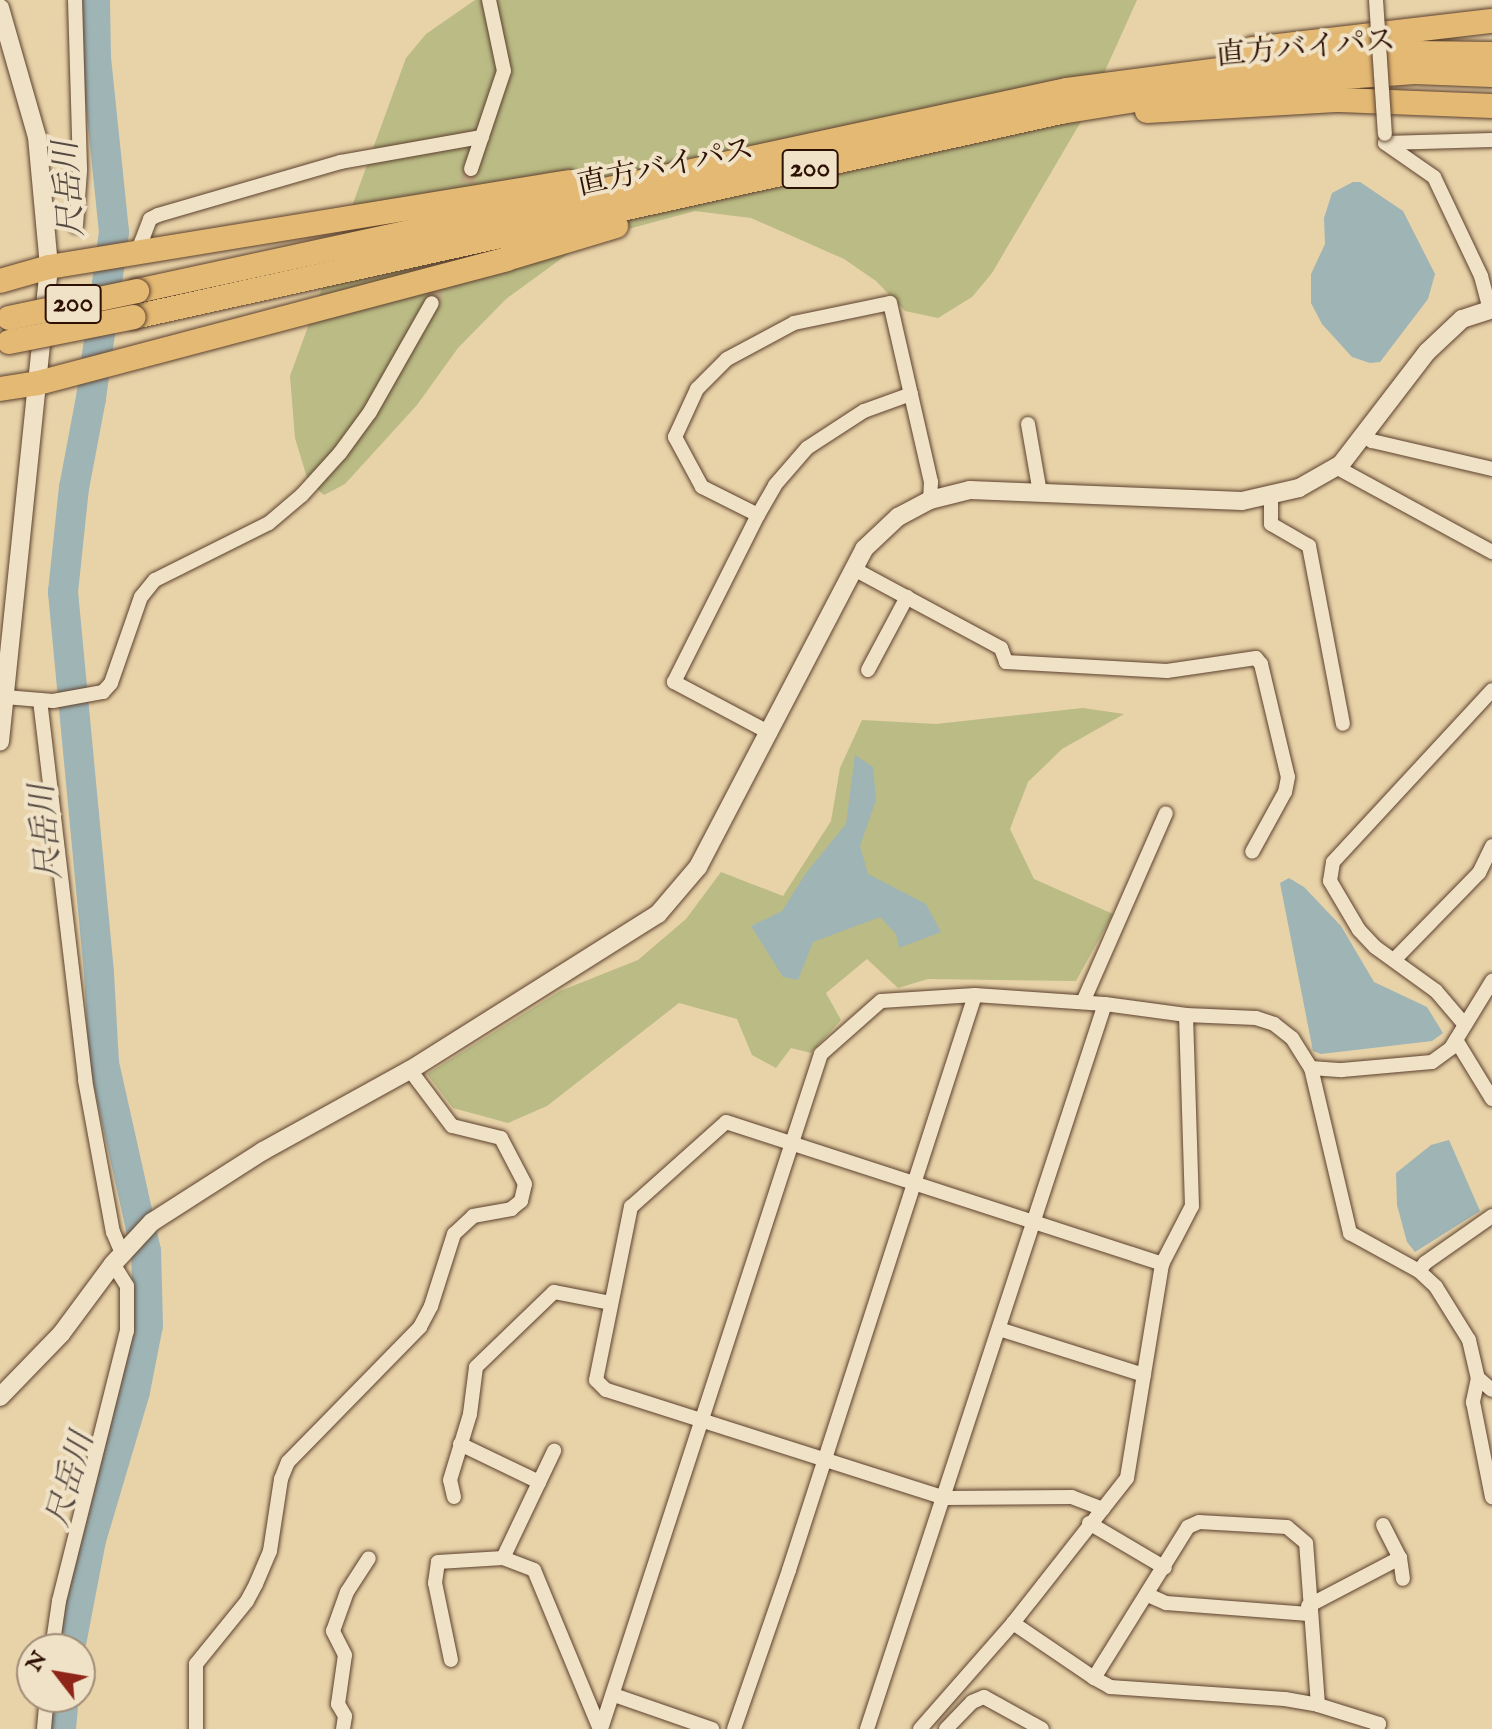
<!DOCTYPE html>
<html>
<head>
<meta charset="utf-8">
<style>
  body { margin:0 }
  #map { position:relative; width:1492px; height:1729px; overflow:hidden; background:#e8d2a8; font-family:"IM FELL English","Noto Serif JP",serif }
  div>[style] { position:absolute }
  [style*='--x'] { left:calc(var(--x)*1px); top:calc(var(--y)*1px); width:calc(var(--w)*1px); rotate:calc(var(--a)*1deg) }
  .green>* { inset:0; background:#babb85 }
  .water>* { inset:0; background:#9eb4b5 }
  .river>* { height:30px; margin:-15px; padding:0 15px; transform-origin:15px; border-radius:15px; background:#9eb4b5 }
  .minor-tunnel>* { height:14px; margin-top:-7px; transform-origin:0; background:repeating-linear-gradient(90deg,#c3ab87 0 14px,transparent 0 21px) }
  .roads { filter:drop-shadow(0 0 2px #5c412e) drop-shadow(0 0 2px #5c412e) }
  .minor>* { height:14px; margin:-7px; padding:0 7px; transform-origin:7px; border-radius:7px; background:#f0e2c6 }
  .tertiary>* { height:18px; margin:-9px; padding:0 9px; transform-origin:9px; border-radius:9px; background:#f0e2c6 }
  .trunk>* { height:24px; margin:-12px; padding:0 12px; transform-origin:12px; border-radius:12px; background:#e4b974 }
  .bridges { filter:drop-shadow(0 0 2px #5c412e) drop-shadow(0 0 2px #5c412e) }
  .minor-bridge>* { height:14px; margin:-7px; padding:0 7px; transform-origin:7px; border-radius:7px; background:#f0e2c6 }
  .trunk-bridge>* { height:24px; margin:-12px; padding:0 12px; transform-origin:12px; border-radius:12px; background:#e4b974 }
  span { translate:-50% -50%; white-space:nowrap; text-align:center; line-height:1.15; -webkit-text-stroke:8px #f0e2c6; paint-order:stroke }
  .shield-label span { padding:2px 6px; background:#f0e2c6; border:2px solid; border-radius:6px; -webkit-text-stroke-width:0 }
  .shield-label { font-size:28px; color:#2e1105; font-weight:700 }
  .street-label { font-size:30px; color:#2e1105 }
  .water-label { font-size:32px; color:#554a43; font-style:italic }
  .north { position:absolute; left:16px; top:1633px; width:80px; height:80px; box-sizing:border-box; background:#f0e2c6; border:2px solid #a28e79; border-radius:50%; rotate:301deg; font-size:22px; font-weight:700; line-height:32px; text-align:center; color:#2e1105 }
  .north::after { content:''; display:block; margin:auto; width:28px; height:36px; background:#8f2418; clip-path:polygon(50% 0,100% 100%,50% 72%,0 100%) }
</style>
</head>
<body>
<div id="map">
  <div class="green">
    <i style="clip-path:polygon(475px 0,1137px 0,1086px 113px,992px 273px,972px 297px,938px 318px,905px 311px,876px 281px,844px 259px,751px 218px,695px 211px,587px 240px,506px 299px,458px 348px,417px 405px,345px 484px,324px 495px,308px 481px,295px 438px,290px 376px,406px 58px,426px 34px)"></i>
    <i style="clip-path:polygon(1083px 708px,1124px 714px,1062px 749px,1028px 782px,1010px 829px,1034px 879px,1113px 914px,1076px 981px,928px 979px,898px 988px,867px 959px,826px 993px,841px 1020px,811px 1053px,791px 1048px,776px 1068px,752px 1055px,737px 1019px,679px 1003px,547px 1106px,508px 1123px,453px 1108px,427px 1074px,560px 991px,638px 960px,686px 919px,721px 872px,783px 896px,831px 821px,840px 768px,862px 720px,936px 724px)"></i>
  </div>
  <div class="water">
    <i style="clip-path:polygon(1353px 182px,1360px 182px,1403px 211px,1435px 274px,1428px 299px,1380px 362px,1370px 363px,1352px 357px,1322px 324px,1311px 303px,1311px 274px,1325px 244px,1324px 218px,1332px 193px)"></i>
    <i style="clip-path:polygon(855px 755px,873px 767px,876px 800px,860px 846px,868px 874px,926px 904px,941px 932px,899px 948px,896px 934px,880px 917px,813px 942px,798px 980px,783px 977px,751px 926px,782px 911px,806px 873px,846px 824px)"></i>
    <i style="clip-path:polygon(1289px 878px,1304px 887px,1341px 926px,1374px 982px,1427px 1007px,1443px 1033px,1432px 1041px,1321px 1054px,1313px 1051px,1280px 883px)"></i>
    <i style="clip-path:polygon(1449px 1140px,1480px 1211px,1415px 1252px,1407px 1242px,1397px 1205px,1396px 1173px,1431px 1145px)"></i>
  </div>
  <div class="river">
    <i style="--x:70;--y:1649;--w:111;--a:-79.1"></i>
    <i style="--x:91;--y:1540;--w:155;--a:-73.5"></i>
    <i style="--x:135;--y:1391;--w:67;--a:-78.9"></i>
    <i style="--x:148;--y:1325;--w:74;--a:-91.5"></i>
    <i style="--x:146;--y:1251;--w:193;--a:-102.6"></i>
    <i style="--x:104;--y:1063;--w:90;--a:-93.2"></i>
    <i style="--x:99;--y:973;--w:383;--a:-95.4"></i>
    <i style="--x:63;--y:592;--w:105;--a:-84"></i>
    <i style="--x:74;--y:488;--w:92;--a:-79.3"></i>
    <i style="--x:91;--y:398;--w:168;--a:-82.1"></i>
    <i style="--x:114;--y:232;--w:175;--a:-95.9"></i>
    <i style="--x:96;--y:58;--w:58;--a:-91"></i>
    <i style="--x:61;--y:1729;--w:32;--a:-85"></i>
  </div>
  <div class="minor-tunnel">
    <i style="--x:461;--y:203;--w:35;--a:-74"></i>
    <i style="--x:432;--y:303;--w:63;--a:-73.3"></i>
  </div>
  <div class="roads">
    <div class="minor">
      <i style="--x:75;--y:0;--w:171;--a:88.3"></i>
      <i style="--x:80;--y:171;--w:55;--a:94.2"></i>
      <i style="--x:1385;--y:143;--w:60;--a:34.8"></i>
      <i style="--x:1434;--y:177;--w:110;--a:64.6"></i>
      <i style="--x:1481;--y:276;--w:34;--a:75"></i>
      <i style="--x:1385;--y:143;--w:107;--a:-1.6"></i>
      <i style="--x:471;--y:169;--w:103;--a:-71.4"></i>
      <i style="--x:504;--y:71;--w:73;--a:-101.9"></i>
      <i style="--x:137;--y:253;--w:36;--a:-69"></i>
      <i style="--x:150;--y:219;--w:9;--a:-27"></i>
      <i style="--x:158;--y:215;--w:191;--a:-16.2"></i>
      <i style="--x:341;--y:162;--w:143;--a:-10.1"></i>
      <i style="--x:1028;--y:424;--w:70;--a:80.1"></i>
      <i style="--x:1363;--y:435;--w:11;--a:34"></i>
      <i style="--x:1372;--y:441;--w:123;--a:13.1"></i>
      <i style="--x:1336;--y:467;--w:178;--a:28.6"></i>
      <i style="--x:1271;--y:495;--w:29;--a:90"></i>
      <i style="--x:1271;--y:524;--w:44;--a:30.1"></i>
      <i style="--x:1309;--y:546;--w:181;--a:79.2"></i>
      <i style="--x:758;--y:515;--w:34;--a:-60"></i>
      <i style="--x:775;--y:485;--w:49;--a:-49.1"></i>
      <i style="--x:807;--y:448;--w:68;--a:-33"></i>
      <i style="--x:864;--y:411;--w:50;--a:-19.9"></i>
      <i style="--x:854;--y:569;--w:167;--a:28.3"></i>
      <i style="--x:1001;--y:648;--w:15;--a:70"></i>
      <i style="--x:1006;--y:662;--w:161;--a:3.2"></i>
      <i style="--x:1167;--y:671;--w:90;--a:-8.3"></i>
      <i style="--x:1256;--y:658;--w:8;--a:50"></i>
      <i style="--x:1261;--y:664;--w:116;--a:76.6"></i>
      <i style="--x:1288;--y:777;--w:15;--a:101"></i>
      <i style="--x:1285;--y:792;--w:68;--a:118.8"></i>
      <i style="--x:868;--y:670;--w:83;--a:-61.9"></i>
      <i style="--x:5;--y:697;--w:48;--a:4.8"></i>
      <i style="--x:53;--y:701;--w:51;--a:-10.2"></i>
      <i style="--x:103;--y:692;--w:12;--a:-48"></i>
      <i style="--x:111;--y:683;--w:91;--a:-70.8"></i>
      <i style="--x:141;--y:597;--w:22;--a:-51"></i>
      <i style="--x:155;--y:580;--w:127;--a:-26.6"></i>
      <i style="--x:269;--y:523;--w:43;--a:-40.3"></i>
      <i style="--x:302;--y:495;--w:57;--a:-47.9"></i>
      <i style="--x:340;--y:453;--w:51;--a:-53.8"></i>
      <i style="--x:370;--y:412;--w:125;--a:-60.4"></i>
      <i style="--x:40;--y:700;--w:383;--a:83.2"></i>
      <i style="--x:85;--y:1080;--w:155;--a:79.6"></i>
      <i style="--x:113;--y:1232;--w:23;--a:67"></i>
      <i style="--x:770;--y:733;--w:109;--a:-152"></i>
      <i style="--x:674;--y:682;--w:187;--a:-63.3"></i>
      <i style="--x:758;--y:515;--w:63;--a:-153.4"></i>
      <i style="--x:702;--y:487;--w:57;--a:-118.4"></i>
      <i style="--x:675;--y:437;--w:53;--a:-65.4"></i>
      <i style="--x:697;--y:389;--w:42;--a:-45"></i>
      <i style="--x:727;--y:359;--w:76;--a:-28.2"></i>
      <i style="--x:794;--y:323;--w:98;--a:-11.8"></i>
      <i style="--x:890;--y:303;--w:184;--a:77.1"></i>
      <i style="--x:931;--y:482;--w:18;--a:93"></i>
      <i style="--x:1394;--y:960;--w:122;--a:-45.7"></i>
      <i style="--x:1479;--y:873;--w:30;--a:-64"></i>
      <i style="--x:1083;--y:1002;--w:206;--a:-66.3"></i>
      <i style="--x:1465;--y:1025;--w:45;--a:-130.5"></i>
      <i style="--x:1436;--y:991;--w:75;--a:-144.2"></i>
      <i style="--x:1375;--y:947;--w:23;--a:-133"></i>
      <i style="--x:1359;--y:930;--w:57;--a:-120.6"></i>
      <i style="--x:1330;--y:881;--w:19;--a:-81"></i>
      <i style="--x:1333;--y:862;--w:234;--a:-47.2"></i>
      <i style="--x:1456;--y:1040;--w:69;--a:58.6"></i>
      <i style="--x:1311;--y:1068;--w:31;--a:4"></i>
      <i style="--x:1342;--y:1070;--w:90;--a:-5.1"></i>
      <i style="--x:1432;--y:1062;--w:24;--a:-36"></i>
      <i style="--x:1451;--y:1048;--w:79;--a:-58.5"></i>
      <i style="--x:1419;--y:1271;--w:10;--a:-53"></i>
      <i style="--x:1425;--y:1263;--w:82;--a:-35"></i>
      <i style="--x:999;--y:1329;--w:152;--a:17.6"></i>
      <i style="--x:1478;--y:1378;--w:25;--a:102"></i>
      <i style="--x:1473;--y:1402;--w:97;--a:78.7"></i>
      <i style="--x:460;--y:1444;--w:88;--a:25.7"></i>
      <i style="--x:454;--y:1497;--w:17;--a:-103"></i>
      <i style="--x:450;--y:1480;--w:69;--a:-73.1"></i>
      <i style="--x:470;--y:1414;--w:47;--a:-82.7"></i>
      <i style="--x:476;--y:1367;--w:108;--a:-43.9"></i>
      <i style="--x:554;--y:1292;--w:58;--a:10.9"></i>
      <i style="--x:1103;--y:1509;--w:33;--a:-159"></i>
      <i style="--x:1072;--y:1497;--w:127;--a:179.5"></i>
      <i style="--x:945;--y:1498;--w:356;--a:-162.3"></i>
      <i style="--x:606;--y:1390;--w:14;--a:-135"></i>
      <i style="--x:596;--y:1380;--w:177;--a:-78.6"></i>
      <i style="--x:631;--y:1207;--w:127;--a:-41.8"></i>
      <i style="--x:726;--y:1122;--w:459;--a:18"></i>
      <i style="--x:1089;--y:1523;--w:88;--a:30.6"></i>
      <i style="--x:1383;--y:1525;--w:37;--a:63"></i>
      <i style="--x:1400;--y:1558;--w:21;--a:82"></i>
      <i style="--x:503;--y:1558;--w:119;--a:-64.5"></i>
      <i style="--x:1148;--y:1595;--w:20;--a:24"></i>
      <i style="--x:1166;--y:1603;--w:143;--a:4.4"></i>
      <i style="--x:1308;--y:1606;--w:104;--a:-27.6"></i>
      <i style="--x:1013;--y:1623;--w:98;--a:34.2"></i>
      <i style="--x:1094;--y:1678;--w:18;--a:29"></i>
      <i style="--x:1110;--y:1687;--w:175;--a:3.9"></i>
      <i style="--x:1285;--y:1699;--w:34;--a:10"></i>
      <i style="--x:1318;--y:1705;--w:162;--a:-94.2"></i>
      <i style="--x:1306;--y:1543;--w:25;--a:-140"></i>
      <i style="--x:1287;--y:1527;--w:88;--a:-176.7"></i>
      <i style="--x:1199;--y:1522;--w:12;--a:156"></i>
      <i style="--x:1188;--y:1527;--w:178;--a:121.9"></i>
      <i style="--x:52;--y:1649;--w:49;--a:-81.7"></i>
      <i style="--x:59;--y:1601;--w:278;--a:-75.9"></i>
      <i style="--x:127;--y:1331;--w:45;--a:-90"></i>
      <i style="--x:127;--y:1286;--w:26;--a:-122"></i>
      <i style="--x:451;--y:1660;--w:79;--a:-101.7"></i>
      <i style="--x:435;--y:1583;--w:21;--a:-82"></i>
      <i style="--x:438;--y:1562;--w:65;--a:-3.5"></i>
      <i style="--x:503;--y:1558;--w:33;--a:21"></i>
      <i style="--x:534;--y:1570;--w:172;--a:67.5"></i>
      <i style="--x:614;--y:1695;--w:104;--a:19.1"></i>
      <i style="--x:1318;--y:1705;--w:64;--a:17.3"></i>
      <i style="--x:1379;--y:1724;--w:5;--a:112"></i>
      <i style="--x:44;--y:1729;--w:32;--a:-85"></i>
      <i style="--x:196;--y:1729;--w:65;--a:-90"></i>
      <i style="--x:196;--y:1664;--w:81;--a:-51"></i>
      <i style="--x:247;--y:1601;--w:19;--a:-62"></i>
      <i style="--x:256;--y:1584;--w:36;--a:-67"></i>
      <i style="--x:270;--y:1551;--w:73;--a:-81.3"></i>
      <i style="--x:281;--y:1479;--w:18;--a:-68"></i>
      <i style="--x:288;--y:1462;--w:189;--a:-45.6"></i>
      <i style="--x:420;--y:1327;--w:24;--a:-62"></i>
      <i style="--x:431;--y:1306;--w:76;--a:-72.3"></i>
      <i style="--x:454;--y:1234;--w:26;--a:-43"></i>
      <i style="--x:473;--y:1216;--w:39;--a:-10"></i>
      <i style="--x:511;--y:1209;--w:13;--a:-39"></i>
      <i style="--x:521;--y:1201;--w:17;--a:-77"></i>
      <i style="--x:525;--y:1184;--w:52;--a:-117.6"></i>
      <i style="--x:501;--y:1138;--w:50;--a:-166.2"></i>
      <i style="--x:452;--y:1126;--w:70;--a:-126.9"></i>
      <i style="--x:343;--y:1729;--w:13;--a:-81"></i>
      <i style="--x:345;--y:1716;--w:14;--a:-120"></i>
      <i style="--x:338;--y:1704;--w:49;--a:-81.9"></i>
      <i style="--x:345;--y:1655;--w:27;--a:-117"></i>
      <i style="--x:333;--y:1631;--w:41;--a:-70.3"></i>
      <i style="--x:347;--y:1592;--w:40;--a:-57.1"></i>
      <i style="--x:601;--y:1729;--w:710;--a:-71.95"></i>
      <i style="--x:821;--y:1054;--w:80;--a:-41.5"></i>
      <i style="--x:881;--y:1001;--w:94;--a:-3.7"></i>
      <i style="--x:975;--y:995;--w:130;--a:4"></i>
      <i style="--x:1105;--y:1004;--w:82;--a:7.7"></i>
      <i style="--x:1186;--y:1015;--w:70;--a:2.5"></i>
      <i style="--x:1256;--y:1018;--w:19;--a:18"></i>
      <i style="--x:1274;--y:1024;--w:23;--a:38"></i>
      <i style="--x:1292;--y:1038;--w:36;--a:58"></i>
      <i style="--x:1311;--y:1068;--w:170;--a:76.7"></i>
      <i style="--x:1350;--y:1233;--w:79;--a:28.8"></i>
      <i style="--x:1419;--y:1271;--w:23;--a:43"></i>
      <i style="--x:1436;--y:1287;--w:62;--a:58.1"></i>
      <i style="--x:1469;--y:1340;--w:39;--a:77"></i>
      <i style="--x:1478;--y:1378;--w:18;--a:41"></i>
      <i style="--x:734;--y:1729;--w:168;--a:-70.9"></i>
      <i style="--x:789;--y:1570;--w:604;--a:-72.07"></i>
      <i style="--x:867;--y:1729;--w:763;--a:-71.83"></i>
      <i style="--x:920;--y:1729;--w:141;--a:-48.7"></i>
      <i style="--x:1013;--y:1623;--w:184;--a:-51.8"></i>
      <i style="--x:1127;--y:1478;--w:217;--a:-80.7"></i>
      <i style="--x:1162;--y:1264;--w:65;--a:-62.7"></i>
      <i style="--x:1192;--y:1206;--w:191;--a:-91.8"></i>
      <i style="--x:946;--y:1729;--w:37;--a:-46"></i>
      <i style="--x:972;--y:1702;--w:13;--a:-23"></i>
      <i style="--x:984;--y:1697;--w:66;--a:28.9"></i>
    </div>
    <div class="tertiary">
      <i style="--x:0;--y:8;--w:134;--a:74"></i>
      <i style="--x:37;--y:137;--w:131;--a:84.7"></i>
      <i style="--x:49;--y:267;--w:477;--a:95.9"></i>
      <i style="--x:0;--y:1397;--w:88;--a:-45.9"></i>
      <i style="--x:61;--y:1334;--w:87;--a:-53.4"></i>
      <i style="--x:113;--y:1264;--w:57;--a:-47.1"></i>
      <i style="--x:152;--y:1222;--w:132;--a:-32.6"></i>
      <i style="--x:263;--y:1151;--w:168;--a:-28.9"></i>
      <i style="--x:410;--y:1070;--w:293;--a:-32.2"></i>
      <i style="--x:658;--y:914;--w:62;--a:-49.6"></i>
      <i style="--x:698;--y:867;--w:359;--a:-62.4"></i>
      <i style="--x:864;--y:549;--w:47;--a:-43.3"></i>
      <i style="--x:898;--y:517;--w:36;--a:-28"></i>
      <i style="--x:930;--y:500;--w:41;--a:-14"></i>
      <i style="--x:970;--y:490;--w:272;--a:2.3"></i>
      <i style="--x:1242;--y:501;--w:58;--a:-12.8"></i>
      <i style="--x:1299;--y:488;--w:48;--a:-29.7"></i>
      <i style="--x:1341;--y:464;--w:141;--a:-52.5"></i>
      <i style="--x:1427;--y:352;--w:48;--a:-43.3"></i>
      <i style="--x:1462;--y:319;--w:32;--a:-18"></i>
    </div>
    <div class="trunk">
      <i style="--x:1252;--y:49;--w:242;--a:-6.7"></i>
      <i style="--x:1147;--y:111;--w:193;--a:-3.3"></i>
      <i style="--x:1340;--y:100;--w:152;--a:2.3"></i>
      <i style="--x:0;--y:281;--w:51;--a:-15.9"></i>
      <i style="--x:49;--y:267;--w:527;--a:-9.28"></i>
      <i style="--x:137;--y:291;--w:951;--a:-12.2"></i>
      <i style="--x:1067;--y:90;--w:238;--a:-7.5"></i>
      <i style="--x:1303;--y:59;--w:113;--a:-3"></i>
      <i style="--x:1416;--y:53;--w:76;--a:0.8"></i>
      <i style="--x:134;--y:317;--w:949;--a:-12.47"></i>
      <i style="--x:1061;--y:112;--w:171;--a:-9.1"></i>
      <i style="--x:1230;--y:85;--w:185;--a:-4"></i>
      <i style="--x:1415;--y:72;--w:77;--a:2.2"></i>
      <i style="--x:0;--y:389;--w:38;--a:-9"></i>
      <i style="--x:38;--y:383;--w:484;--a:-14.8"></i>
      <i style="--x:506;--y:259;--w:115;--a:-16.7"></i>
    </div>
  </div>
  <div class="bridges">
    <div class="minor-bridge">
      <i style="--x:1376;--y:0;--w:134;--a:86.2"></i>
    </div>
    <div class="trunk-bridge">
      <i style="--x:9;--y:318;--w:131;--a:-11.9"></i>
      <i style="--x:9;--y:342;--w:127;--a:-11.3"></i>
    </div>
  </div>
  <div class="shield-label">
    <span style="left:810px;top:169px">200</span>
    <span style="left:73px;top:304px">200</span>
  </div>
  <div class="street-label">
    <span style="left:1306px;top:49px;rotate:-5deg">直方バイパス</span>
    <span style="left:666px;top:168px;rotate:-12deg">直方バイパス</span>
  </div>
  <div class="water-label">
    <span style="left:71px;top:189px;rotate:-94deg">尺岳川</span>
    <span style="left:48px;top:832px;rotate:-95deg">尺岳川</span>
    <span style="left:72px;top:1480px;rotate:-74deg">尺岳川</span>
  </div>
  <div class="north">N</div>
</div>
</body>
</html>
